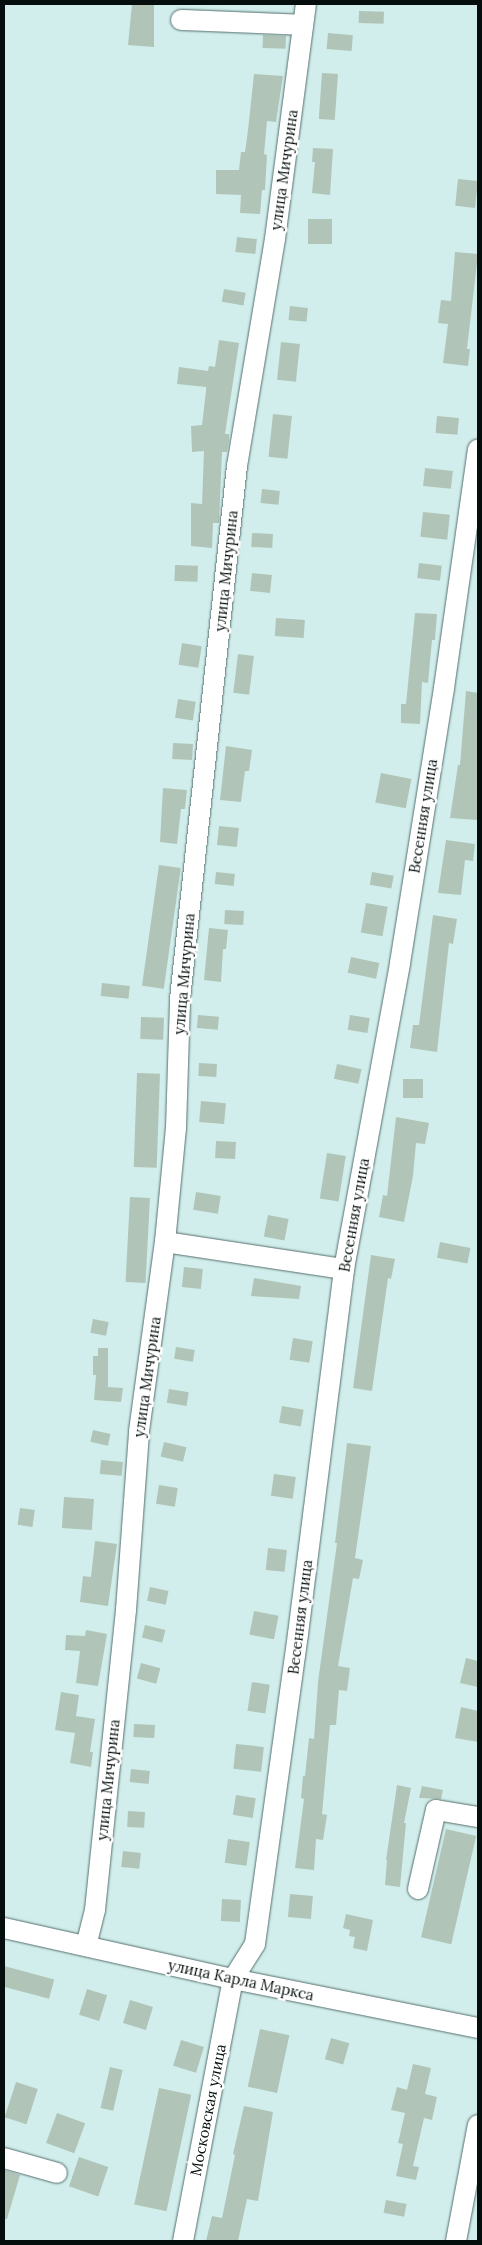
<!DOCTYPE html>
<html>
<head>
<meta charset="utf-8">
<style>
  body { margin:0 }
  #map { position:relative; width:482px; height:2245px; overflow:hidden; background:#d1eeec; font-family:Lora,serif }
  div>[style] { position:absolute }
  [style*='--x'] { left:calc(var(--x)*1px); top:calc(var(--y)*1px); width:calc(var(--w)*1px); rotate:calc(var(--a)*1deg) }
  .building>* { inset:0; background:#b0c5b7; transform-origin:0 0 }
  .roads { filter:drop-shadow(0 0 1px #556f6d) drop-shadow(0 0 1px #556f6d) }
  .minor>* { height:20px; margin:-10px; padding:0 10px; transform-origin:10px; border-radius:10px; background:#fff }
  span { translate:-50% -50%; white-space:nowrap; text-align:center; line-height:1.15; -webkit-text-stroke:5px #fff; paint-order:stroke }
  .street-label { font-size:15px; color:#050e0d }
  .frame { position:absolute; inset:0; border:5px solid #050e0d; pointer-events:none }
</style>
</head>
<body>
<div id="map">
  <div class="building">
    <i style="clip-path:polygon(132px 4px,154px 4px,154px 47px,128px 45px)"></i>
    <i style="left:359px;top:11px;width:25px;height:12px;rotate:2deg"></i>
    <i style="left:328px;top:33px;width:25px;height:16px;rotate:5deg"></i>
    <i style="left:263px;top:35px;width:23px;height:13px;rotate:2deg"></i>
    <i style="left:322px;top:73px;width:16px;height:46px;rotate:4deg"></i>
    <i style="clip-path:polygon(254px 74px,283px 76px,276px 122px,267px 121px,264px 154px,267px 155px,265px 190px,262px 190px,260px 214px,240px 213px,241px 195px,216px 194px,216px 170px,239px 170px,241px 152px,245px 152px,248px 130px)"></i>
    <i style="clip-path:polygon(313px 148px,333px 149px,330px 195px,312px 193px,315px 162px,312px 162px)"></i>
    <i style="left:458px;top:179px;width:20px;height:27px;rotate:6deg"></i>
    <i style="left:308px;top:219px;width:24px;height:25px"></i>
    <i style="left:237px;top:237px;width:20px;height:15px;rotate:6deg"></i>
    <i style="clip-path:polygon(455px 252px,478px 254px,467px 349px,470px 349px,468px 366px,443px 363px,448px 324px,438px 323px,441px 300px,451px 301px)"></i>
    <i style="left:224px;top:289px;width:22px;height:13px;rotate:10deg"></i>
    <i style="left:290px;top:306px;width:18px;height:14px;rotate:6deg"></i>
    <i style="clip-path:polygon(219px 340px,239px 343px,225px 434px,229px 434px,229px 441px,227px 452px,222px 452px,219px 523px,213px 523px,212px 548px,191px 546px,191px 503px,202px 504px,204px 451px,192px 452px,191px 426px,202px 425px,206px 391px,206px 387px,177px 384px,179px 367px,208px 371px,209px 366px,215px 367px)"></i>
    <i style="left:281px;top:342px;width:19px;height:38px;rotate:6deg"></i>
    <i style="left:273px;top:414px;width:19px;height:43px;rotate:6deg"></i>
    <i style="left:437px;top:416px;width:22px;height:17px;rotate:5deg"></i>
    <i style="left:425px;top:468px;width:28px;height:18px;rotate:6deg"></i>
    <i style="left:262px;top:489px;width:18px;height:14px;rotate:6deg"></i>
    <i style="left:423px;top:512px;width:27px;height:25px;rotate:6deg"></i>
    <i style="left:252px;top:533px;width:21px;height:14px;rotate:3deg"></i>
    <i style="left:419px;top:563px;width:23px;height:15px;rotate:7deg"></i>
    <i style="left:175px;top:565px;width:23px;height:16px;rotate:2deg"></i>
    <i style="left:252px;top:573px;width:20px;height:18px;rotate:6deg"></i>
    <i style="clip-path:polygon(415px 613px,437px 614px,435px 640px,432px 640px,428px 683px,422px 682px,420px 724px,401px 723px,401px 704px,406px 704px)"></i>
    <i style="left:276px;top:618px;width:29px;height:18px;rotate:4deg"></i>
    <i style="left:182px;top:643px;width:20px;height:22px;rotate:9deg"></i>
    <i style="left:238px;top:654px;width:16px;height:39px;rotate:7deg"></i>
    <i style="clip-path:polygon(466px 691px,478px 693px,477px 820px,450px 818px,458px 765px,460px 765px)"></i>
    <i style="left:178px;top:699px;width:18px;height:19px;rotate:9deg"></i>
    <i style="left:173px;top:743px;width:20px;height:16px;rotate:3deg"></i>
    <i style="clip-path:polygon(226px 746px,252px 750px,249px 771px,245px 771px,241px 802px,220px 800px)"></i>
    <i style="left:381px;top:773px;width:31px;height:30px;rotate:11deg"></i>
    <i style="clip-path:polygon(163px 788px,187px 790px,185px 809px,181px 809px,177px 844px,160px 842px)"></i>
    <i style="left:219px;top:826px;width:20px;height:19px;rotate:6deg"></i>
    <i style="clip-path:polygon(446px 840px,475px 844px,473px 861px,465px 860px,461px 895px,438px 893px)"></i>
    <i style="left:159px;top:865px;width:22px;height:122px;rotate:8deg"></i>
    <i style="left:216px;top:872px;width:19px;height:12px;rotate:6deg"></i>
    <i style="left:372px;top:872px;width:22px;height:13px;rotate:10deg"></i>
    <i style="left:366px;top:903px;width:22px;height:30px;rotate:10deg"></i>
    <i style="left:225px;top:910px;width:19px;height:14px;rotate:3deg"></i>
    <i style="clip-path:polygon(433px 915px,457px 919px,453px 944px,449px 943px,437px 1052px,410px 1048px,413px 1025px,419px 1025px)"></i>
    <i style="clip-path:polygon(209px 928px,228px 930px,226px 949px,223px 949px,221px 982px,204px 980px)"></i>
    <i style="left:351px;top:957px;width:29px;height:16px;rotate:12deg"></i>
    <i style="left:102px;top:983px;width:28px;height:13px;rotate:6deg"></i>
    <i style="left:198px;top:1015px;width:21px;height:13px;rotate:5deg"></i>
    <i style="left:350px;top:1015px;width:20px;height:15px;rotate:9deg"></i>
    <i style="left:141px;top:1017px;width:23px;height:22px;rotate:2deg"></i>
    <i style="left:199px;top:1063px;width:18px;height:13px;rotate:3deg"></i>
    <i style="left:337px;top:1064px;width:25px;height:15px;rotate:12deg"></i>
    <i style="left:137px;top:1073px;width:23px;height:94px;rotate:2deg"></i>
    <i style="left:403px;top:1079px;width:20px;height:19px"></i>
    <i style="left:201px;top:1101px;width:25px;height:21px;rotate:5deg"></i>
    <i style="clip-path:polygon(396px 1117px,429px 1123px,425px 1144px,416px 1143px,413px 1176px,404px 1222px,379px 1217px,383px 1195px,387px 1196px)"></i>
    <i style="left:216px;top:1141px;width:20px;height:17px;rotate:3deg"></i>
    <i style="left:327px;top:1153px;width:19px;height:46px;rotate:9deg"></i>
    <i style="left:196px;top:1192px;width:25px;height:18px;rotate:9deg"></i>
    <i style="left:130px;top:1197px;width:20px;height:85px;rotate:3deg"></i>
    <i style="left:268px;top:1215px;width:21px;height:22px;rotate:11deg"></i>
    <i style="left:440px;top:1242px;width:31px;height:16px;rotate:11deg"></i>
    <i style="clip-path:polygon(371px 1255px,395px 1259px,391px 1279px,388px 1278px,372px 1391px,353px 1388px)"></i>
    <i style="left:184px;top:1267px;width:19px;height:20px;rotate:6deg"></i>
    <i style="clip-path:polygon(254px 1278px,301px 1286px,299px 1299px,251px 1296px)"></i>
    <i style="left:93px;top:1319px;width:16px;height:14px;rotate:11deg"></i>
    <i style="left:293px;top:1338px;width:20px;height:22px;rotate:9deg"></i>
    <i style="left:176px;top:1347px;width:19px;height:12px;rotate:9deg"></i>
    <i style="clip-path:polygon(98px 1348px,108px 1348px,108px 1387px,123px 1388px,121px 1402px,94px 1400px,96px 1375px,93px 1375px,93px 1356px,98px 1356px)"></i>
    <i style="left:169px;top:1389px;width:20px;height:14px;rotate:9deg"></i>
    <i style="left:282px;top:1406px;width:22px;height:17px;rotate:10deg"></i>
    <i style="left:93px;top:1430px;width:18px;height:12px;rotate:13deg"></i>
    <i style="left:164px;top:1442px;width:23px;height:15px;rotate:13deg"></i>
    <i style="clip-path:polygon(347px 1443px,371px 1446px,355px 1558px,363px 1560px,359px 1579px,353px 1578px,338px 1666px,350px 1668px,347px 1691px,339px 1690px,336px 1725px,330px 1725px,322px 1814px,327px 1815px,323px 1840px,316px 1839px,314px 1870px,295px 1868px,304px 1799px,301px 1798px,303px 1776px,305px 1776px,309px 1738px,314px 1739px,318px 1682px,337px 1543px,335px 1543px)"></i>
    <i style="left:101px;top:1460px;width:22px;height:14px;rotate:5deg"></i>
    <i style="left:274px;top:1474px;width:22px;height:22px;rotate:8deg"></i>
    <i style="left:159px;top:1485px;width:19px;height:19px;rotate:9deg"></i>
    <i style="left:64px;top:1497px;width:30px;height:31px;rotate:4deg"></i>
    <i style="left:20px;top:1508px;width:15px;height:17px;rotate:8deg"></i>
    <i style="clip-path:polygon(95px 1541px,117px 1544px,108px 1606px,80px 1602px,83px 1576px,91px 1577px)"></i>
    <i style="left:268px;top:1548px;width:19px;height:22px;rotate:6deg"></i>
    <i style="left:150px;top:1587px;width:19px;height:14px;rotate:12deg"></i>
    <i style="left:254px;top:1611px;width:25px;height:24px;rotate:11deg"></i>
    <i style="left:145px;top:1625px;width:21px;height:13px;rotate:14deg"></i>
    <i style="clip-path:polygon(86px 1630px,107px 1634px,98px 1686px,76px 1683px,80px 1651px,65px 1650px,66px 1635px,85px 1636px)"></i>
    <i style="clip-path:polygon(466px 1658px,478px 1661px,478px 1687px,460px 1683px)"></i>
    <i style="left:141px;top:1663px;width:20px;height:16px;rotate:15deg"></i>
    <i style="left:252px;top:1682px;width:18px;height:29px;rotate:9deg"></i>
    <i style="clip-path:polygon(61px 1692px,79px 1695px,76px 1716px,95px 1719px,90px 1752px,93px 1752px,91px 1767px,70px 1763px,75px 1733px,55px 1730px)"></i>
    <i style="clip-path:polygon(461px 1707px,478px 1711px,478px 1742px,455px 1738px)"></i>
    <i style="left:134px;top:1724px;width:21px;height:13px;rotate:3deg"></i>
    <i style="left:236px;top:1744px;width:28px;height:25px;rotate:6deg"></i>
    <i style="left:131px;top:1769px;width:19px;height:13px;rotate:6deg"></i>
    <i style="clip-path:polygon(397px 1785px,411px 1788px,404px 1823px,406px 1823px,400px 1887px,385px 1885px,387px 1860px,386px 1860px)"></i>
    <i style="clip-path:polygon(422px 1786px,443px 1790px,441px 1799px,419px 1798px)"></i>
    <i style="left:236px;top:1795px;width:20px;height:20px;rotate:9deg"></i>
    <i style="left:128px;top:1811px;width:17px;height:16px;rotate:3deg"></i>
    <i style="left:446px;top:1829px;width:31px;height:111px;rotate:13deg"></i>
    <i style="left:228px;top:1839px;width:22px;height:24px;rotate:8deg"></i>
    <i style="left:123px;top:1851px;width:18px;height:16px;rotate:6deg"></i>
    <i style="left:290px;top:1894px;width:23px;height:23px;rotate:5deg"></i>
    <i style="left:222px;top:1899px;width:19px;height:22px;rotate:3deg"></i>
    <i style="clip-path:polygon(346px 1914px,373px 1920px,367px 1951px,353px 1948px,355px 1937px,349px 1936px,350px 1930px,343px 1928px)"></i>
    <i style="left:4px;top:1966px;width:52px;height:20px;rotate:15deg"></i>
    <i style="left:87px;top:1989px;width:21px;height:27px;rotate:17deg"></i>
    <i style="left:130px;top:2000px;width:24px;height:24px;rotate:17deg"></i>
    <i style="left:260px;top:2029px;width:30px;height:59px;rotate:12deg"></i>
    <i style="left:331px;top:2038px;width:19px;height:22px;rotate:16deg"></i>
    <i style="left:181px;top:2040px;width:24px;height:27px;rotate:17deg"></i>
    <i style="clip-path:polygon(413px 2064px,431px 2068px,425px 2094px,437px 2097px,432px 2120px,424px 2118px,413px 2166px,419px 2167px,416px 2180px,396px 2176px,403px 2144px,398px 2143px,405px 2113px,391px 2110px,397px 2087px,407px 2090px)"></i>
    <i style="left:110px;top:2067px;width:13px;height:42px;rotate:13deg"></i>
    <i style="left:16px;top:2082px;width:23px;height:37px;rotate:18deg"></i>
    <i style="left:159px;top:2088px;width:33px;height:119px;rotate:12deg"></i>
    <i style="clip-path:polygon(244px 2106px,273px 2112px,258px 2201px,247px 2199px,238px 2241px,206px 2241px,212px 2216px,222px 2218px,235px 2155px,233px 2154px)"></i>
    <i style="left:57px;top:2113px;width:30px;height:32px;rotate:20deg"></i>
    <i style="left:79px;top:2157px;width:31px;height:31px;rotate:19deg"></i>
    <i style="clip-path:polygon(4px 2170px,20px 2175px,7px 2219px,4px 2219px)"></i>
    <i style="left:386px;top:2200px;width:21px;height:13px;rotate:11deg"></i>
  </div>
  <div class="roads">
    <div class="minor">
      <i style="--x:181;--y:20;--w:122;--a:2.3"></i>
      <i style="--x:165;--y:1242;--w:181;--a:8.6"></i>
      <i style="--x:418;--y:1889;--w:81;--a:-77.2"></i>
      <i style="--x:436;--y:1810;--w:43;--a:9.5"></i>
      <i style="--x:4;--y:1928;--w:235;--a:12.6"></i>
      <i style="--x:233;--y:1979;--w:250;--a:11.3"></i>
      <i style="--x:86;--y:1946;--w:37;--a:-76"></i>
      <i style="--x:95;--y:1910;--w:302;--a:-84.1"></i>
      <i style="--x:126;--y:1610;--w:179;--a:-85.8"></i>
      <i style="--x:139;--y:1431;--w:191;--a:-82.2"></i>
      <i style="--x:165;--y:1242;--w:115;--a:-84.5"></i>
      <i style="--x:176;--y:1128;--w:129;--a:-88.2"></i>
      <i style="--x:180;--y:999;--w:536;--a:-83.9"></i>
      <i style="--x:237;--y:466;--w:230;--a:-80.5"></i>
      <i style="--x:275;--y:239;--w:237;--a:-82.5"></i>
      <i style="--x:4;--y:2158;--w:55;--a:15.8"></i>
      <i style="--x:183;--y:2241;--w:267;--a:-79.2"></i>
      <i style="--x:233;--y:1979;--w:41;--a:-57.8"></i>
      <i style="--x:255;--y:1944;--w:313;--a:-82.1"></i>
      <i style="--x:298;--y:1634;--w:368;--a:-82.8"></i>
      <i style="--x:344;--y:1269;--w:311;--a:-79.6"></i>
      <i style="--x:400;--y:963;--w:278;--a:-80.9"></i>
      <i style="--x:444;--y:688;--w:241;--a:-81.9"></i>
      <i style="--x:456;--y:2241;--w:118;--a:-79.3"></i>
    </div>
  </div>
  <div class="street-label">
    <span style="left:284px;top:170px;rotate:-82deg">улица Мичурина</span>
    <span style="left:226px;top:571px;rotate:-84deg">улица Мичурина</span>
    <span style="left:423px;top:816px;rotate:-81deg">Весенняя улица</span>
    <span style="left:184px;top:974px;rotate:-85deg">улица Мичурина</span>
    <span style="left:354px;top:1215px;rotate:-80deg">Весенняя улица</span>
    <span style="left:147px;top:1377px;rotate:-82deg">улица Мичурина</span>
    <span style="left:300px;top:1617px;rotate:-83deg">Весенняя улица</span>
    <span style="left:108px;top:1780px;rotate:-84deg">улица Мичурина</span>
    <span style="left:241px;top:1980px;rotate:12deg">улица Карла Маркса</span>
    <span style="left:208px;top:2110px;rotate:-79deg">Московская улица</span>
  </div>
  <div class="frame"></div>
</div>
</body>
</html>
